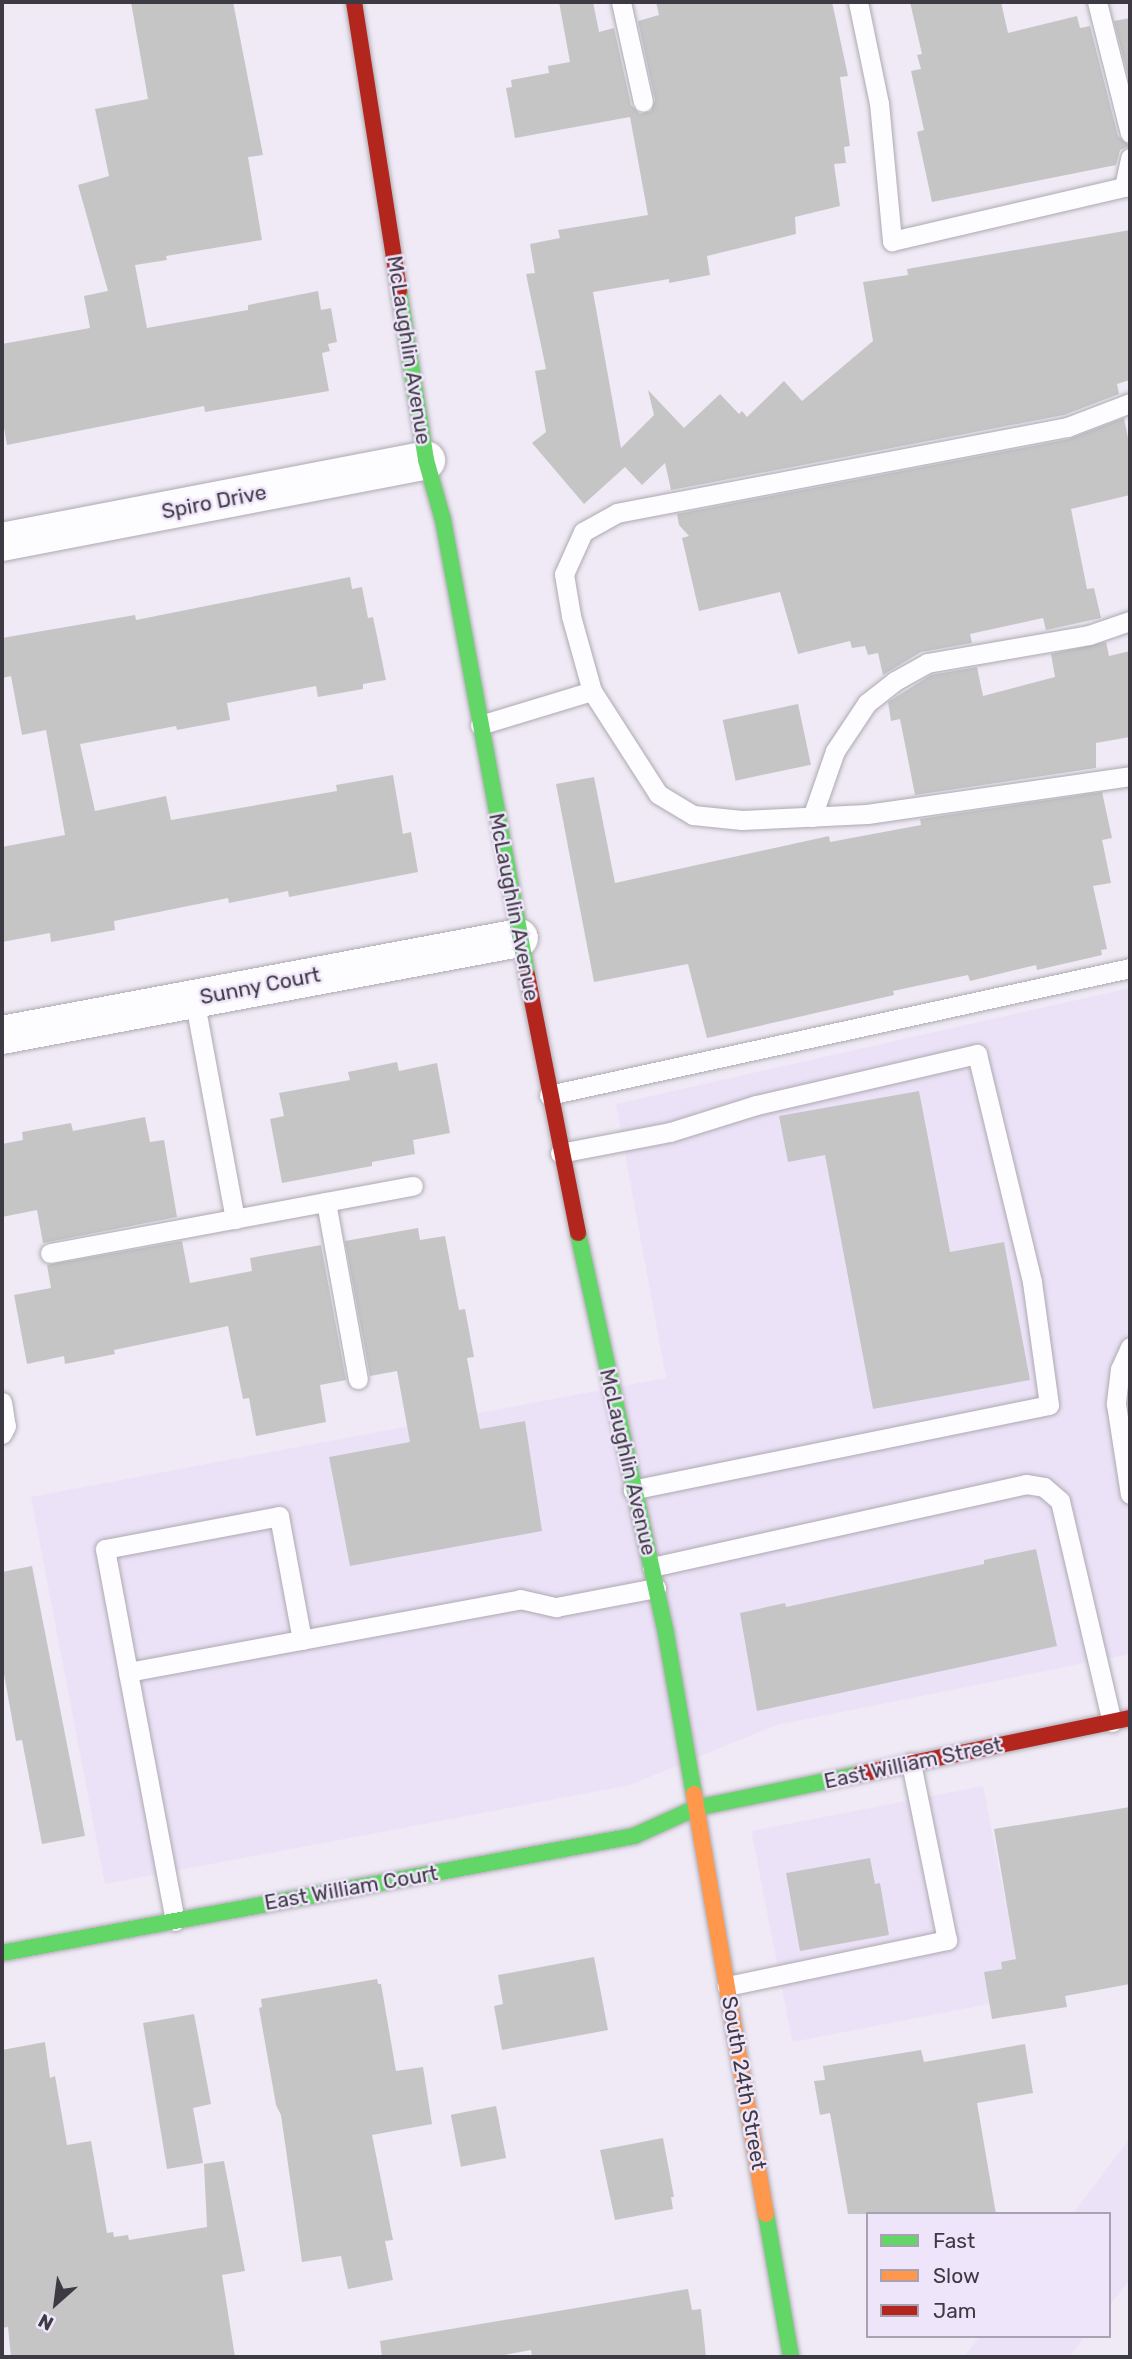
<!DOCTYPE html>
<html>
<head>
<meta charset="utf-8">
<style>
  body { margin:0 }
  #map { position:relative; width:1132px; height:2359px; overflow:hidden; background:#efeaf5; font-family:Rubik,sans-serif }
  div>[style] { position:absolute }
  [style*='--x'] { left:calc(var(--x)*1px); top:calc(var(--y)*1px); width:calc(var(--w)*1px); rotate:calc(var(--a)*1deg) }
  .built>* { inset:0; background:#ece2f7; transform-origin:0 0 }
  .building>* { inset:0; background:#c6c5c6; transform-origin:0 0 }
  .roads { filter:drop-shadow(0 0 2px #ada9b1) drop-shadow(0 0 2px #ada9b1) }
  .lane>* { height:19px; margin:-9.5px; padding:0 9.5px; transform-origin:9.5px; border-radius:9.5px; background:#fdfcfe }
  .street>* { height:38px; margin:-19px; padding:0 19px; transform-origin:19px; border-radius:19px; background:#fdfcfe }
  .fast>* { height:16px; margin:-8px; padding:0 8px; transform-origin:8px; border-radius:8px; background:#63d668 }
  .slow>* { height:16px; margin:-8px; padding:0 8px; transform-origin:8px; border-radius:8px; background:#ff974d }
  .jam>* { height:16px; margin:-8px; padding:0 8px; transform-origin:8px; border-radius:8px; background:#b3261e }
  span { translate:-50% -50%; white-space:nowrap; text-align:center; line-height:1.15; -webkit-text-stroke:5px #efe5fa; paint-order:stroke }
  .street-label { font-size:21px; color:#3e3a43 }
  .frame { position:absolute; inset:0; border:4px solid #3e3a43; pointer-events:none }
  .legend { position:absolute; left:866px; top:2212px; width:245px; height:126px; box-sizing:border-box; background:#efe5fa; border:2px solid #a8a1b1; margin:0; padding:9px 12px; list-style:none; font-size:21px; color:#3e3a43 }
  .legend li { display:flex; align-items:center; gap:14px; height:35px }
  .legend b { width:35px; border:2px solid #a8a1b1 }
  .north { position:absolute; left:21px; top:2268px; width:70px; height:70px; -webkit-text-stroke:5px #efe5fa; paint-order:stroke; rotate:208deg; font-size:19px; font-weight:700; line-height:28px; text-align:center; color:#3e3a43 }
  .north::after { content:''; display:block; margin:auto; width:24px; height:32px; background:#3e3a43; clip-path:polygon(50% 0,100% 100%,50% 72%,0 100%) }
</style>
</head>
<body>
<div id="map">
  <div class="built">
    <i style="clip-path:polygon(1130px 988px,1130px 1654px,776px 1725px,630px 1785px,105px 1884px,31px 1497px,666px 1378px,616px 1104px)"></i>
    <i style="left:983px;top:1786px;width:215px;height:236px;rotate:79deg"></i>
    <i style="clip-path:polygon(1130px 2138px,1130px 2279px,1109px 2306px,1109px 2214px,1073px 2214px)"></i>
    <i style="clip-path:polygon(980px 2336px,1085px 2336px,1069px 2357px,964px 2357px)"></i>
  </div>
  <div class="building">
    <i style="clip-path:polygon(131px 2px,233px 2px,263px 155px,248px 157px,262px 240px,166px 256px,167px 260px,135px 265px,147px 328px,248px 310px,248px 305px,318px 291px,321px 310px,331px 308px,337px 342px,328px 344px,330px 351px,322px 353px,329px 391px,205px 412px,204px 406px,7px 445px,2px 416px,2px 344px,90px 328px,84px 296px,108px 291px,78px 185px,109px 176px,95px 109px,148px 99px)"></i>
    <i style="clip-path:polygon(559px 2px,593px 2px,599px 32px,614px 28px,631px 105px,640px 114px,651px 111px,655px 100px,638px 21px,659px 15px,656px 2px,832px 2px,848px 76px,840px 77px,850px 146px,844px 147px,846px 163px,834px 164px,840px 206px,795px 217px,796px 234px,707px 256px,710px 275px,669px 283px,669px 279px,593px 292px,621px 448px,654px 415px,648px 390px,684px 428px,720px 394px,739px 414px,742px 411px,747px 417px,784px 381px,802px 401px,873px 341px,863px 282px,908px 275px,907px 269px,1130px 230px,1130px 380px,1117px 384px,1119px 394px,1064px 415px,671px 490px,665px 463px,642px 485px,625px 467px,584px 504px,532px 443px,546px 432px,535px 371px,546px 369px,526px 274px,535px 273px,530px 244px,560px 238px,558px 230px,648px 215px,630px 117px,515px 138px,506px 88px,512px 87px,511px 80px,549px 73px,548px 66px,570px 62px)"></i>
    <i style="clip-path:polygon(910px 2px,1001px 2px,1008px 33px,1077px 16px,1080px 28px,1090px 26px,1118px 136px,1130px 146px,1120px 150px,1116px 165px,932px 202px,917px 132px,924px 130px,911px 71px,921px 69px,917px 55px,922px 54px)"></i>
    <i style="clip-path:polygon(1130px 18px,1130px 84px,1114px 21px)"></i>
    <i style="clip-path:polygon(1124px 418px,1130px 448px,1130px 495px,1071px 509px,1087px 589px,1094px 588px,1101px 618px,1046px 630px,1043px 618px,970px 634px,972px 643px,921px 652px,883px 675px,878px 653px,868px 655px,865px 646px,852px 648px,850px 641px,798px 654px,780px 592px,699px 611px,682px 538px,689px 536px,679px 525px,677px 514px,1069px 439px)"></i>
    <i style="clip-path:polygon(350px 577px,352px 589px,362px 587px,368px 618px,373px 617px,386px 680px,363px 684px,363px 689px,318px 697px,316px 686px,227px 703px,230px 720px,177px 730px,176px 726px,80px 744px,95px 811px,166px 796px,171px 820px,337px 791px,336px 785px,393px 775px,403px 834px,411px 832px,418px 872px,289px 897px,288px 891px,229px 903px,228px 898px,114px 921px,115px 930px,51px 942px,50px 933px,2px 942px,2px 847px,65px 835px,46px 730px,22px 735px,11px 676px,2px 678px,2px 638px,135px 615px,136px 620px)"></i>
    <i style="clip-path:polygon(1106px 642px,1109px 656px,1130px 651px,1130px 737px,1096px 743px,1096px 768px,915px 795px,900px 719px,891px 721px,888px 702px,931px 675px,977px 667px,983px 696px,1055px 677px,1051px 654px)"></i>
    <i style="left:798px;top:704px;width:62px;height:77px;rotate:78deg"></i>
    <i style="clip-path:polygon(594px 777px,615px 883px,829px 836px,830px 842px,921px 825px,920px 819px,1102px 792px,1112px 838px,1102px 840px,1111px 883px,1093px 886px,1107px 949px,1101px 950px,1102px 955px,1037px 970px,1036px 965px,970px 981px,968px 975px,893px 991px,894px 995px,707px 1038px,688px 964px,594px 982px,556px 784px)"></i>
    <i style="clip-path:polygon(397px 1062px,399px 1071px,437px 1063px,450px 1133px,413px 1140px,415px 1154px,372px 1162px,372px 1166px,282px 1183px,270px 1119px,284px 1116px,279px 1093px,350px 1080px,348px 1072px)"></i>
    <i style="clip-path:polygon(919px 1091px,950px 1252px,1004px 1242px,1030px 1380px,873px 1409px,825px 1155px,788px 1162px,779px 1116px)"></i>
    <i style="clip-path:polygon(145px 1117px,150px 1142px,164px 1140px,177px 1217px,43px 1243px,37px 1210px,2px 1217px,2px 1144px,23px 1140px,22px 1132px,71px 1123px,73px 1131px)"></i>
    <i style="clip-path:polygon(418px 1228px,420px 1240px,445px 1236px,459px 1310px,465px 1309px,474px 1357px,467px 1358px,480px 1429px,525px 1421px,542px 1531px,350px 1566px,329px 1457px,410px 1442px,397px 1371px,370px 1376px,345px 1241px)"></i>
    <i style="clip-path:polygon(182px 1241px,190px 1283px,252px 1271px,250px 1258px,321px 1245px,346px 1380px,320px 1385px,326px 1422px,256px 1436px,249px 1398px,243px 1399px,228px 1326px,114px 1350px,115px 1354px,65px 1364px,64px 1356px,27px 1364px,14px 1295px,51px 1288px,47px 1265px)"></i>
    <i style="clip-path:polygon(1036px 1549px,1057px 1646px,757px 1711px,740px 1613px,785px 1603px,786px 1607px,984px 1564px,984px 1560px)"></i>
    <i style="clip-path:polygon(32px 1566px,85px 1836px,42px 1844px,22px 1740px,16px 1741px,2px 1663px,2px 1572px)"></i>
    <i style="clip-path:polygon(1130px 1807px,1130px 1984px,1065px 1996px,1067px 2007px,992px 2019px,984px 1972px,1002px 1969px,1001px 1962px,1016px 1959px,994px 1829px)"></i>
    <i style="clip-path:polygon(870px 1858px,875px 1884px,880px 1883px,889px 1935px,800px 1951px,786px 1873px)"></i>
    <i style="clip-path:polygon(594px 1957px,608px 2030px,502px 2050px,494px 2006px,503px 2004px,498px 1975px)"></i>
    <i style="clip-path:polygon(377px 1979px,378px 1984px,381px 1984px,396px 2071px,423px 2067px,432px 2124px,372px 2135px,393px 2240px,385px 2241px,393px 2280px,348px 2289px,341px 2256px,302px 2262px,281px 2115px,276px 2105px,259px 2008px,262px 2007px,261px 1999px)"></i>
    <i style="clip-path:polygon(194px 2014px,211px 2104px,193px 2108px,203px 2163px,167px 2169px,143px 2023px)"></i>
    <i style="clip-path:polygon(45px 2042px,50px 2078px,55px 2076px,67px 2145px,91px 2141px,107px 2233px,113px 2232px,114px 2237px,128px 2235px,129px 2240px,207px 2227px,204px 2164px,224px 2161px,245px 2271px,222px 2275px,235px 2357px,11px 2357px,8px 2327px,2px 2328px,2px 2050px)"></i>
    <i style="clip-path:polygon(1025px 2044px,1033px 2093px,977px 2103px,996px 2214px,848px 2214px,830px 2113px,820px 2115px,814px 2081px,825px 2080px,823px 2066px,921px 2050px,924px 2062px)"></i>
    <i style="left:496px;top:2106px;width:53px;height:46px;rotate:79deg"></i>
    <i style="clip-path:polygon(663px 2138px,674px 2197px,671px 2197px,673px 2209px,615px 2220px,600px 2150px)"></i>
    <i style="clip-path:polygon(688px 2289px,692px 2310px,701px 2309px,706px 2357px,532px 2357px,531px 2350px,494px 2357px,382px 2357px,380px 2341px)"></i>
  </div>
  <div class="roads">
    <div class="lane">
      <i style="--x:621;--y:2;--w:102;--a:77.6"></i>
      <i style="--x:858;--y:2;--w:103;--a:78.3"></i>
      <i style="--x:879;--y:103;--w:139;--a:84.6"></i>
      <i style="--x:892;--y:241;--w:238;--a:-13.1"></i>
      <i style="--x:1124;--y:187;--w:30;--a:-78"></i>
      <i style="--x:1097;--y:2;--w:135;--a:75.9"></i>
      <i style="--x:1130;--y:403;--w:67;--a:159.1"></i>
      <i style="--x:1067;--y:427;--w:458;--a:169.2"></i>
      <i style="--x:617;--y:513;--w:39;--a:151"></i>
      <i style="--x:583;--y:532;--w:46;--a:114.3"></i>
      <i style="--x:564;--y:574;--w:43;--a:80.5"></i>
      <i style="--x:571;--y:616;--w:78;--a:74.4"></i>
      <i style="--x:592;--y:691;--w:122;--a:57.3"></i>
      <i style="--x:658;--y:794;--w:41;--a:31"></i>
      <i style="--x:693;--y:815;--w:49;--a:5.8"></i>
      <i style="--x:742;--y:820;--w:125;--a:-2.7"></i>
      <i style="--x:867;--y:814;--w:266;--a:-8.2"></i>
      <i style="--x:480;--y:725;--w:117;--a:-16.9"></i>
      <i style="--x:812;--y:817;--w:70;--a:-70.8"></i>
      <i style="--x:835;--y:751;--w:58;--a:-56.3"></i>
      <i style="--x:867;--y:703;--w:36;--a:-38"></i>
      <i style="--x:895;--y:681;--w:37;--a:-29"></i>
      <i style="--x:927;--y:663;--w:164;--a:-9.8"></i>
      <i style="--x:1089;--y:635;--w:43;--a:-18.9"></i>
      <i style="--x:194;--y:998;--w:225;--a:79.5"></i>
      <i style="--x:549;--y:1095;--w:595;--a:-12.33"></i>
      <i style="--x:560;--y:1153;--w:112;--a:-10.8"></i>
      <i style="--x:670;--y:1132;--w:90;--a:-17.4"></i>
      <i style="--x:756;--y:1105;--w:227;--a:-13"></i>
      <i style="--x:977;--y:1054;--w:235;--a:76.4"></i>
      <i style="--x:1032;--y:1282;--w:124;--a:82.1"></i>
      <i style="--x:1049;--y:1405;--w:425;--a:168.5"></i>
      <i style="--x:326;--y:1202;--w:180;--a:79.8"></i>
      <i style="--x:50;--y:1253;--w:369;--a:-10.5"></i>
      <i style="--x:1130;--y:1347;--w:24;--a:114"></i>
      <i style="--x:1120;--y:1369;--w:35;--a:97"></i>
      <i style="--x:1116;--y:1404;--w:91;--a:81.2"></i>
      <i style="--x:2;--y:1402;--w:24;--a:81"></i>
      <i style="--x:6;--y:1426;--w:9;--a:117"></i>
      <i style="--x:652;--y:1567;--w:383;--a:-12.5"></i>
      <i style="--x:1026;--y:1484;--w:18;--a:9"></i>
      <i style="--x:1044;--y:1487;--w:21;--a:41"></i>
      <i style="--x:1060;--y:1501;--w:227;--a:76.8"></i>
      <i style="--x:128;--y:1672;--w:125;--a:-100.6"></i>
      <i style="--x:105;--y:1549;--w:177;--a:-10.7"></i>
      <i style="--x:279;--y:1516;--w:126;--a:79.5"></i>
      <i style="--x:175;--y:1921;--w:253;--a:-100.7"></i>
      <i style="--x:128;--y:1672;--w:399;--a:-10.5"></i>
      <i style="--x:520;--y:1599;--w:37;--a:13"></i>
      <i style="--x:556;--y:1607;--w:102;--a:-10.8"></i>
      <i style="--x:727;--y:1986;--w:225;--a:-11.8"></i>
      <i style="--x:947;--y:1940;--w:181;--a:-101.5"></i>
    </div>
    <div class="street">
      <i style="--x:2;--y:542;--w:432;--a:-10.9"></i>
      <i style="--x:2;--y:1035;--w:526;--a:-10.63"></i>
    </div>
    <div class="fast">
      <i style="--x:399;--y:291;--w:171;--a:80.9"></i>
      <i style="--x:426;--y:460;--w:62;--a:74.2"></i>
      <i style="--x:443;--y:520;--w:463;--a:79.5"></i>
      <i style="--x:578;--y:1233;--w:411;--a:77.6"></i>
      <i style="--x:666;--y:1634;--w:162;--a:80.1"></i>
      <i style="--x:2;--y:1953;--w:643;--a:-10.49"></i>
      <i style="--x:634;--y:1836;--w:68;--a:-24.3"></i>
      <i style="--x:696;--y:1808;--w:167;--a:-11.7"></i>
      <i style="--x:766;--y:2214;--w:145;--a:80.1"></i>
    </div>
    <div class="slow">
      <i style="--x:694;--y:1794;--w:426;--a:80.3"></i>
    </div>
    <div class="jam">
      <i style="--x:354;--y:2;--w:292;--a:81.1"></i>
      <i style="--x:527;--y:975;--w:263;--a:78.8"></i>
      <i style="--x:860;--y:1774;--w:276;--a:-11.7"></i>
    </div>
  </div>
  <div class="street-label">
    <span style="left:409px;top:350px;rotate:81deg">McLaughlin Avenue</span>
    <span style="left:214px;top:502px;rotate:-11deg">Spiro Drive</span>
    <span style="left:514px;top:907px;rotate:79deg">McLaughlin Avenue</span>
    <span style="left:260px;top:986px;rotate:-11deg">Sunny Court</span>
    <span style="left:628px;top:1462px;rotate:77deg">McLaughlin Avenue</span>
    <span style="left:913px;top:1763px;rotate:-12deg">East William Street</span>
    <span style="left:351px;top:1888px;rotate:-10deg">East William Court</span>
    <span style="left:744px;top:2083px;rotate:80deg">South 24th Street</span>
  </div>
  <div class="frame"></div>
  <ul class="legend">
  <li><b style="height:9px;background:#63d668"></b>Fast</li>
  <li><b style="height:9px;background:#ff974d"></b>Slow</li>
  <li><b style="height:9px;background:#b3261e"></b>Jam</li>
  </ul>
  <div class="north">N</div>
</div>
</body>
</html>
